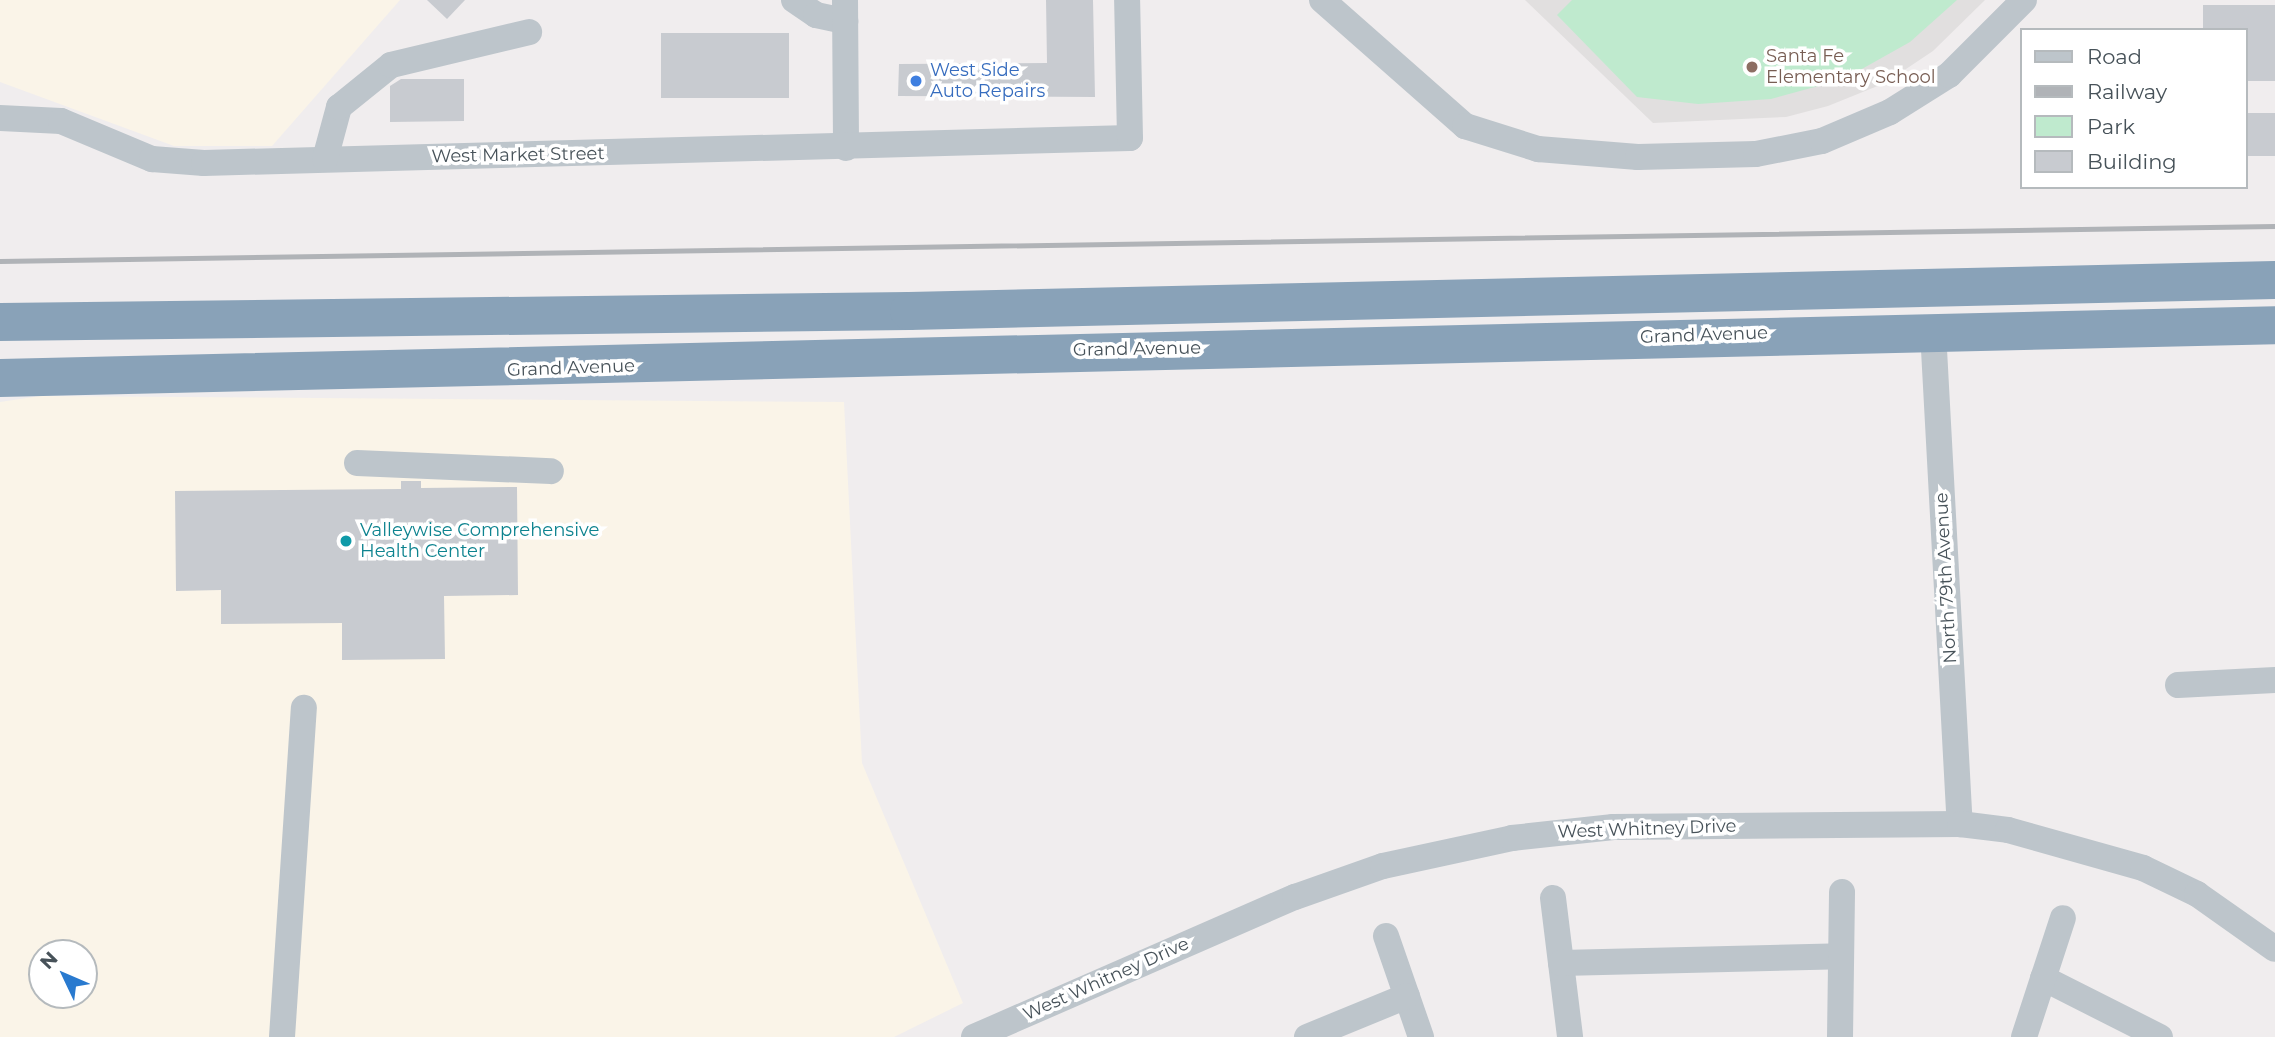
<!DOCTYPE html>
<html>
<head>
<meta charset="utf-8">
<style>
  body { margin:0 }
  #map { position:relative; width:2275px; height:1037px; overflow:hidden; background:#f0edee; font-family:Montserrat,sans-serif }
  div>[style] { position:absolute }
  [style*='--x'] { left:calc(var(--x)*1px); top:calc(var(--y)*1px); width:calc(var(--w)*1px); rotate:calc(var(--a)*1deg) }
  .commercial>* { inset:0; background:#faf4e8 }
  .education>* { inset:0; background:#e1dfdf }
  .green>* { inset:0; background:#bfeace }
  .building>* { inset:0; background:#c8cbd0; transform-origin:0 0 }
  .minor>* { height:26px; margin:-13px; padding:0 13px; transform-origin:13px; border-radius:13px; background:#bdc5cb }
  .highway>* { height:38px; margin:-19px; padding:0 19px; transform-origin:19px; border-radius:19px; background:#89a2b8 }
  .rail>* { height:5px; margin:-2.5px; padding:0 2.5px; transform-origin:2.5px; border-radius:2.5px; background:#b0b3b7 }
  .dots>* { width:19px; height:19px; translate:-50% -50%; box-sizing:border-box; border:4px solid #fff; border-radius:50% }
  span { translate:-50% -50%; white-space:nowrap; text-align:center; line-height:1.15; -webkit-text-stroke:7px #fff; paint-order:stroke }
  .education-label { font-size:18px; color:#785e54 }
  .left { translate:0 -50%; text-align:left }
  .shop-label { font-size:18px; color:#366cbe }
  .street-label { font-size:18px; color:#475259 }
  .culture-label { font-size:18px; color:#0d838f }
  .legend { position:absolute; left:2020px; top:28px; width:228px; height:161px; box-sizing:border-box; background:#fff; border:2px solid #b5babd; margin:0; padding:9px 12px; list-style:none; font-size:21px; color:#475259 }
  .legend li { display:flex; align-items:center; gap:14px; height:35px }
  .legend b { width:35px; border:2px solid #b5babd }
  .north { position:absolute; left:28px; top:939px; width:70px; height:70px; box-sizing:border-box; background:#fff; border:2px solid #b5babd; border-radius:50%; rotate:314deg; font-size:19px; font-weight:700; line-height:28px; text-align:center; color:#475259 }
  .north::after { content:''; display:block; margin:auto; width:24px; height:32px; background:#297acf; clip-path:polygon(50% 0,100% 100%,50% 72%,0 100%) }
</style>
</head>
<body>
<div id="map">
  <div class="commercial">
    <i style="clip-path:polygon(0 0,400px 0,272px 146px,174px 146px,0 82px)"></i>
    <i style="clip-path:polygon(evenodd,40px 396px,844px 402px,862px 763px,963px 1003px,894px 1037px,0 1037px,0 402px,40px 396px,42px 953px,84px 953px,84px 995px,42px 995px,42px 953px)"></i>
  </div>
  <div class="education">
    <i style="clip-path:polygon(1525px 0,1985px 0,1933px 51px,1885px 83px,1828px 106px,1786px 117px,1653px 123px)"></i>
  </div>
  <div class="green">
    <i style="clip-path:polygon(1572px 0,1957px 0,1910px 42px,1844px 79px,1771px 99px,1698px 104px,1637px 97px,1557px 15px)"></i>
  </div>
  <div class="building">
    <i style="clip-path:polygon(427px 0,465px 0,447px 19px)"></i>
    <i style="clip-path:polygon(1046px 0,1093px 0,1095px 97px,898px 96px,899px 64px,1047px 63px)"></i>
    <i style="clip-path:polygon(2203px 5px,2275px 5px,2275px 81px,2245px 81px,2245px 30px,2203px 30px)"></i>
    <i style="left:661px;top:33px;width:128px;height:65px"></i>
    <i style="clip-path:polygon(401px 79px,464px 79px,464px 121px,390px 122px,390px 86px)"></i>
    <i style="left:2245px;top:113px;width:30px;height:43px"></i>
    <i style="clip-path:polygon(401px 481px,421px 481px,421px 488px,517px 487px,518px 595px,444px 596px,445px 659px,342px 660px,342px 623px,221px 624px,221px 590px,176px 591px,175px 491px,401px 489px)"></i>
  </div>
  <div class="minor">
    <i style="--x:794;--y:0;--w:27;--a:34"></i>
    <i style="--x:816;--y:15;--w:30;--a:12"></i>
    <i style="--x:845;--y:0;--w:148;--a:89.6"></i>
    <i style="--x:1322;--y:0;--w:191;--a:41.4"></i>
    <i style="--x:1465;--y:126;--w:77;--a:17.5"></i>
    <i style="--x:1538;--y:149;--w:100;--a:4.6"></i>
    <i style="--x:1638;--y:157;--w:118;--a:-1.5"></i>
    <i style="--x:1756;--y:154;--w:67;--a:-11.1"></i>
    <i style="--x:1822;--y:141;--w:74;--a:-23.1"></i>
    <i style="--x:1890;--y:112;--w:70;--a:-32.1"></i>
    <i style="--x:1949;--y:75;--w:106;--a:-45"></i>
    <i style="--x:0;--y:118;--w:61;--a:2.8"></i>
    <i style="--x:61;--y:121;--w:99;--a:22.7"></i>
    <i style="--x:152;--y:159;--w:52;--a:4.4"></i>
    <i style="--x:204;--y:163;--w:926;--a:-1.55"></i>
    <i style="--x:1130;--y:138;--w:138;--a:-91.2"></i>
    <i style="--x:325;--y:159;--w:54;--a:-74.9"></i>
    <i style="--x:339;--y:107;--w:67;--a:-38.9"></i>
    <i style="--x:391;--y:65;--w:142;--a:-13.4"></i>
    <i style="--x:1933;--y:331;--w:494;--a:86.9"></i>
    <i style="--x:357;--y:463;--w:194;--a:2.4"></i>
    <i style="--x:2178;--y:685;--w:97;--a:-3"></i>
    <i style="--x:1553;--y:898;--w:140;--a:83"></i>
    <i style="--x:1386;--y:936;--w:107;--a:70.9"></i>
    <i style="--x:1561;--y:963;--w:280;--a:-1.4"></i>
    <i style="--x:2043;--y:978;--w:131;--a:26.8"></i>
    <i style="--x:282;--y:1037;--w:330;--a:-86.2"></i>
    <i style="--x:974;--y:1037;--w:350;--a:-23.6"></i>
    <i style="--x:1295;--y:897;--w:93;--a:-19.4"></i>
    <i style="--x:1383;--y:866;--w:132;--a:-12.2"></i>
    <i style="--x:1512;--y:838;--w:102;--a:-6.2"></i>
    <i style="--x:1613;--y:827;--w:347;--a:-0.5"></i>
    <i style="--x:1960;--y:824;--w:48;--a:7.1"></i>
    <i style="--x:2008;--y:830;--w:140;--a:15.7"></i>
    <i style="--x:2143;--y:868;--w:60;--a:25.7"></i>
    <i style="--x:2197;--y:894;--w:95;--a:35.2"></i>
    <i style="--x:1307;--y:1037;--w:108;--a:-22.3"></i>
    <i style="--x:1840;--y:1037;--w:145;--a:-89.2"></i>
    <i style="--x:2024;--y:1037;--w:125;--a:-71.9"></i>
  </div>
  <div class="highway">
    <i style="--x:0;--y:322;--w:909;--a:-0.69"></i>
    <i style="--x:909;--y:311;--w:1366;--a:-1.3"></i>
    <i style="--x:0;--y:378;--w:2276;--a:-1.33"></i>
  </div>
  <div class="rail">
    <i style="--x:0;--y:261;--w:2275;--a:-0.88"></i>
  </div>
  <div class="dots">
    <i style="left:1752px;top:67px;background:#8d6e63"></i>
    <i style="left:916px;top:81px;background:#3f7fe0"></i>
    <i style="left:346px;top:541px;background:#0f9aa8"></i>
  </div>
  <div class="education-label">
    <span class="left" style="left:1766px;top:67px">Santa Fe<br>Elementary School</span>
  </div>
  <div class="shop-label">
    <span class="left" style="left:930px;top:81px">West Side<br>Auto Repairs</span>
  </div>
  <div class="street-label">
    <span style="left:518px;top:155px;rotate:-1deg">West Market Street</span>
    <span style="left:1704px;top:335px;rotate:-2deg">Grand Avenue</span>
    <span style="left:1137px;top:349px;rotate:-1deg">Grand Avenue</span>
    <span style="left:571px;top:368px;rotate:-2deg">Grand Avenue</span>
    <span style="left:1946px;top:578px;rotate:-93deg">North 79th Avenue</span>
    <span style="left:1647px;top:829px;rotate:-2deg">West Whitney Drive</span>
    <span style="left:1106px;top:979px;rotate:-24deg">West Whitney Drive</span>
  </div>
  <div class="culture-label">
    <span class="left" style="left:360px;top:541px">Valleywise Comprehensive<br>Health Center</span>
  </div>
  <ul class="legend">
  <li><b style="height:9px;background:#bdc5cb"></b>Road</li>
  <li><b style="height:9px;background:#b0b3b7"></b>Railway</li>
  <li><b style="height:19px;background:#bfeace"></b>Park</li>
  <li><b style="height:19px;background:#c8cbd0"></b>Building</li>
  </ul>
  <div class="north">N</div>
</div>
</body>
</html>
